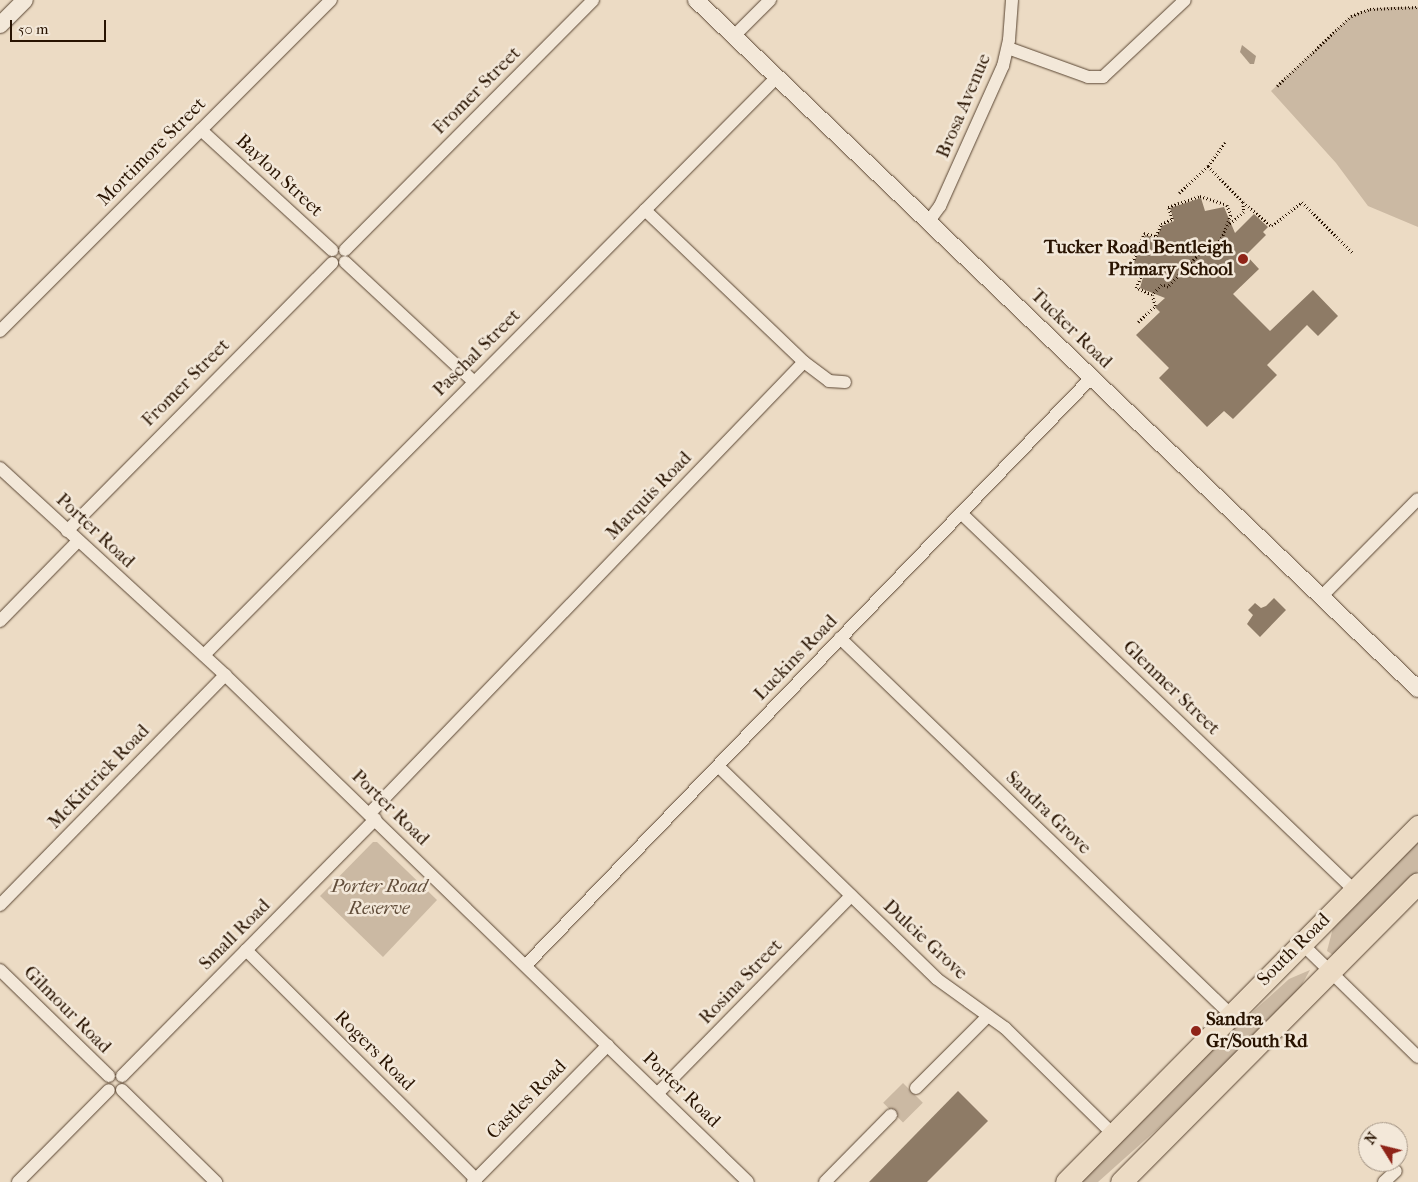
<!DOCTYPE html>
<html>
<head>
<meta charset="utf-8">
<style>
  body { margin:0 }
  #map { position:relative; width:1418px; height:1182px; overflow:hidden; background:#ecdbc4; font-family:"IM FELL French Canon",serif }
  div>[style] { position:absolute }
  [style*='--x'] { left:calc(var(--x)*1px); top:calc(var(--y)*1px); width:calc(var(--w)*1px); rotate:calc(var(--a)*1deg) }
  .green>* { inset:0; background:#cbb9a3; transform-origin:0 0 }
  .water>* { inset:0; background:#a99782 }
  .building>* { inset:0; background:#8e7b66 }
  .path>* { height:2.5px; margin-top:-1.25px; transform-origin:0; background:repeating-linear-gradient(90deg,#281301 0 1px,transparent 0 3.5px) }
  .roads { filter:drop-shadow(0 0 1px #594532) drop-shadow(0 0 1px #594532) }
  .minor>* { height:12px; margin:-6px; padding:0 6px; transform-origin:6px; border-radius:6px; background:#f3e8d9 }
  .tertiary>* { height:16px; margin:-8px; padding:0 8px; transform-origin:8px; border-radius:8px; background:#f3e8d9 }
  .trunk>* { height:21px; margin:-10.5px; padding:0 10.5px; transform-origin:10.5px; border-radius:10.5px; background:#ecdbc4 }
  .dots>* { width:14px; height:14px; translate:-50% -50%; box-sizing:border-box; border:2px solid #f3e8d9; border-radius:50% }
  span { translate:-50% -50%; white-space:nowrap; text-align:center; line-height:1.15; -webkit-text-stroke:5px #f3e8d9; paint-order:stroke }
  .street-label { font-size:19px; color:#281301 }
  .poi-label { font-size:19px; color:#281301; font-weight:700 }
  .right { translate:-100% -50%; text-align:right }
  .left { translate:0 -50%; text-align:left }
  .park-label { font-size:19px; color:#614d3a; font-style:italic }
  .north { position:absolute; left:1358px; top:1122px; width:50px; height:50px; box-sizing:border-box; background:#f3e8d9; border:1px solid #a29383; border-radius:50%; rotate:306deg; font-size:14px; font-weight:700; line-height:20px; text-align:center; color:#281301 }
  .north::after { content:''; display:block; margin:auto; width:18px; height:22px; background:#8f2418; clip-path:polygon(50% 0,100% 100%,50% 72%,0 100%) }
  .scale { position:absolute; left:10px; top:20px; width:96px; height:22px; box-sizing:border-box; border:2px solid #281301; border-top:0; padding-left:6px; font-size:15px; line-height:18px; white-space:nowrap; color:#281301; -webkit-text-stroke:4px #f3e8d9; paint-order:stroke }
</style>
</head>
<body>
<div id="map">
  <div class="green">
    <i style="clip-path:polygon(1391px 7px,1418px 7px,1418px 227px,1368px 206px,1336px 163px,1271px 91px,1351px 16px,1370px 9px)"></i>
    <i style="clip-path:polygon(1418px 839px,1418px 871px,1343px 947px,1333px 955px,1327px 951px,1334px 924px)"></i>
    <i style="clip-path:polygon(373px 842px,377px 842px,437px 900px,383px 957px,320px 896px)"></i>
    <i style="clip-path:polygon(1310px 970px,1299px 990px,1162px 1125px,1098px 1182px,1081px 1182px,1214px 1047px,1289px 979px)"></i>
    <i style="left:903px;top:1083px;width:28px;height:28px;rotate:45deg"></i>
  </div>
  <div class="water">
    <i style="clip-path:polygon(1242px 45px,1256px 56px,1254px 64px,1250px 64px,1240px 52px)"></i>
  </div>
  <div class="building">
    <i style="clip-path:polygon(1201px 198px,1205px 211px,1224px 207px,1235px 233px,1254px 214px,1268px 227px,1263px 232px,1266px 235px,1246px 255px,1259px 269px,1233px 294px,1270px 331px,1313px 290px,1338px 316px,1318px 336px,1307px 325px,1267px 365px,1277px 375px,1233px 419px,1224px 411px,1207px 427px,1159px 378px,1169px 368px,1136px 335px,1160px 312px,1155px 307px,1165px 298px,1140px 288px,1145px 270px,1133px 265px,1145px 235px,1156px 238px,1162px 226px,1174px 221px,1170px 208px)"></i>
    <i style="clip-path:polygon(1274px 598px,1286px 610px,1260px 637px,1247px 624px,1253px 615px,1248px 610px,1255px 603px,1261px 608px,1266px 606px)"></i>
    <i style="clip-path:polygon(958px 1091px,988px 1121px,927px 1182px,869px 1182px)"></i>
  </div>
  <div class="path">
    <i style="--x:1277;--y:86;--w:102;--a:-43.4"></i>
    <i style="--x:1351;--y:16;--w:20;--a:-20"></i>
    <i style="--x:1370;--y:9;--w:48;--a:-2.4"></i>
    <i style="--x:1208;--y:166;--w:50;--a:45.8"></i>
    <i style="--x:1243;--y:202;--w:10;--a:84"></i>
    <i style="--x:1244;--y:212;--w:21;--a:139"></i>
    <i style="--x:1179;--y:193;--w:40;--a:-43"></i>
    <i style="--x:1208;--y:166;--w:29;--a:-54"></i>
    <i style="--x:1243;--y:202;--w:38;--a:40"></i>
    <i style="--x:1272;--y:226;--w:38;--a:-39"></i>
    <i style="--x:1302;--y:202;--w:72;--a:45"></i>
    <i style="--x:1138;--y:322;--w:23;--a:-43"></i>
    <i style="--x:1155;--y:306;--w:11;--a:-105"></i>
    <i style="--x:1152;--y:295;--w:17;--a:-156"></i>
    <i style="--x:1136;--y:288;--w:18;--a:-68"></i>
    <i style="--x:1143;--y:271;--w:13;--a:-157"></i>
    <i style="--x:1131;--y:266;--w:35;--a:-68"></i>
    <i style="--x:1144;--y:233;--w:12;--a:14"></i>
    <i style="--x:1156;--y:236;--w:13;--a:-67"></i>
    <i style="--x:1161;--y:224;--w:12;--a:-24"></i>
    <i style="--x:1172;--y:219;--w:13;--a:-108"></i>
    <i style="--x:1168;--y:207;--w:34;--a:-19"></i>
    <i style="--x:1200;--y:196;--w:28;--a:18"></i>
    <i style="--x:1227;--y:205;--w:11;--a:68"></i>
    <i style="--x:1231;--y:215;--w:25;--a:111"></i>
    <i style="--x:1222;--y:238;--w:11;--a:131"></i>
    <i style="--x:1215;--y:246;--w:6;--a:-135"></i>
    <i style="--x:1211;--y:242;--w:62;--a:133.7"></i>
    <i style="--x:1168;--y:287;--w:6;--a:-162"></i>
    <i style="--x:1162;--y:285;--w:14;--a:135"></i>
  </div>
  <div class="roads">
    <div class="minor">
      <i style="--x:734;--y:36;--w:51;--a:-45"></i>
      <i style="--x:1008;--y:48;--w:85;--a:19.9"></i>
      <i style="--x:1088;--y:77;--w:15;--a:0"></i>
      <i style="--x:1103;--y:77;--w:112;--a:-43.2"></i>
      <i style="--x:201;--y:130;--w:178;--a:42.5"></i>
      <i style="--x:929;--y:221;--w:19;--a:-54"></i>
      <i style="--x:940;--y:206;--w:154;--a:-65.8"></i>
      <i style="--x:1003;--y:66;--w:27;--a:-77"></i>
      <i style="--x:1009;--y:40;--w:40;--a:-85.7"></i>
      <i style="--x:345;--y:250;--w:352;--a:-45.2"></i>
      <i style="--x:345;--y:262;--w:176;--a:42.9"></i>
      <i style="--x:0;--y:331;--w:468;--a:-45"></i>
      <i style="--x:804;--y:362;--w:31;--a:37"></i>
      <i style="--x:829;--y:381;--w:16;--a:4"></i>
      <i style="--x:0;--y:468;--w:306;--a:42.6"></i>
      <i style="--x:225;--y:675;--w:728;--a:44.11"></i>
      <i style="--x:961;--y:513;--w:545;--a:43.81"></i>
      <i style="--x:67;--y:531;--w:377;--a:-45.3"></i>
      <i style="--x:1322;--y:596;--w:136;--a:-45.3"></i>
      <i style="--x:0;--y:621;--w:112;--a:-45.7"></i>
      <i style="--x:840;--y:638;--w:542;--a:43.95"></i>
      <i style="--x:204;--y:655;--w:814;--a:-45.25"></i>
      <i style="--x:718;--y:766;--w:305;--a:44.2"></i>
      <i style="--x:937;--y:979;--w:84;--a:35.8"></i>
      <i style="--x:1005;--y:1028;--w:151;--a:44.5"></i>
      <i style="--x:369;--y:814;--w:627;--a:-46.1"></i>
      <i style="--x:804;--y:362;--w:220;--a:-136.3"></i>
      <i style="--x:0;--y:905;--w:322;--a:-45.6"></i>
      <i style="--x:1301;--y:943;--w:163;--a:44.3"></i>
      <i style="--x:246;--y:950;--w:325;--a:44.9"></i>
      <i style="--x:526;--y:965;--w:816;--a:-46.09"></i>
      <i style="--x:0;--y:970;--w:152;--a:44.2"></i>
      <i style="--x:122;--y:1076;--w:361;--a:-45.4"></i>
      <i style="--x:916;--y:1088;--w:102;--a:-45"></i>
      <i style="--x:122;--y:1090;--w:132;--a:44.4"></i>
      <i style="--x:658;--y:1093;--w:276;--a:-45.6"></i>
      <i style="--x:18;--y:1182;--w:129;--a:-45.3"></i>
      <i style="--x:473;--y:1182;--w:192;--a:-45.4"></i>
      <i style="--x:825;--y:1182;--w:94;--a:-45.4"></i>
      <i style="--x:1384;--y:1182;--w:16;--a:-43"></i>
    </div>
    <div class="tertiary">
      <i style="--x:696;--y:0;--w:998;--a:43.66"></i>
      <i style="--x:0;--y:25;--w:35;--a:-45"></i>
    </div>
    <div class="trunk">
      <i style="--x:1066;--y:1182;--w:501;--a:-45.32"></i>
      <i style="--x:1121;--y:1182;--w:421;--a:-45.2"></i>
    </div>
  </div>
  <div class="dots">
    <i style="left:1243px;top:259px;background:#8f2418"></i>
    <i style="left:1196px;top:1031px;background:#8f2418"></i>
  </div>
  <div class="street-label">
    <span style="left:477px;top:91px;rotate:-45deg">Fromer Street</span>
    <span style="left:964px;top:106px;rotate:-67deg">Brosa Avenue</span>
    <span style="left:152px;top:152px;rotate:-45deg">Mortimore Street</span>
    <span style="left:279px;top:176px;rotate:43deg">Baylon Street</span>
    <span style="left:1071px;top:329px;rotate:44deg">Tucker Road</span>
    <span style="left:477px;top:353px;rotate:-45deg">Paschal Street</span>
    <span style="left:186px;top:383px;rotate:-45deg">Fromer Street</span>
    <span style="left:649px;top:496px;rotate:-46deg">Marquis Road</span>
    <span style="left:95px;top:531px;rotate:43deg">Porter Road</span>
    <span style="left:796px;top:658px;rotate:-46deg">Luckins Road</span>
    <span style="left:1171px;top:688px;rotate:44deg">Glenmer Street</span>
    <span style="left:99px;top:777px;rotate:-46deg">McKittrick Road</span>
    <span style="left:390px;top:808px;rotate:44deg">Porter Road</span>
    <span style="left:1048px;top:813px;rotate:44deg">Sandra Grove</span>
    <span style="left:235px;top:935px;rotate:-45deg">Small Road</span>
    <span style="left:925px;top:940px;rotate:43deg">Dulcie Grove</span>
    <span style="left:1294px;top:950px;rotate:-45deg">South Road</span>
    <span style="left:741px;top:982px;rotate:-46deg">Rosina Street</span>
    <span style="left:67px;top:1010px;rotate:45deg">Gilmour Road</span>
    <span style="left:374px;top:1051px;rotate:45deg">Rogers Road</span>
    <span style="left:681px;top:1090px;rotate:44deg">Porter Road</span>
    <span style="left:527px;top:1100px;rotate:-45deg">Castles Road</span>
  </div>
  <div class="poi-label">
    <span class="right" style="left:1233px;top:259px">Tucker Road Bentleigh<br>Primary School</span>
    <span class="left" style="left:1206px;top:1031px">Sandra<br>Gr/South Rd</span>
  </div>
  <div class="park-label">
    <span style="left:379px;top:898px">Porter Road<br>Reserve</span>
  </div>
  <div class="north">N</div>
  <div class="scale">50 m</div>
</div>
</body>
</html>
